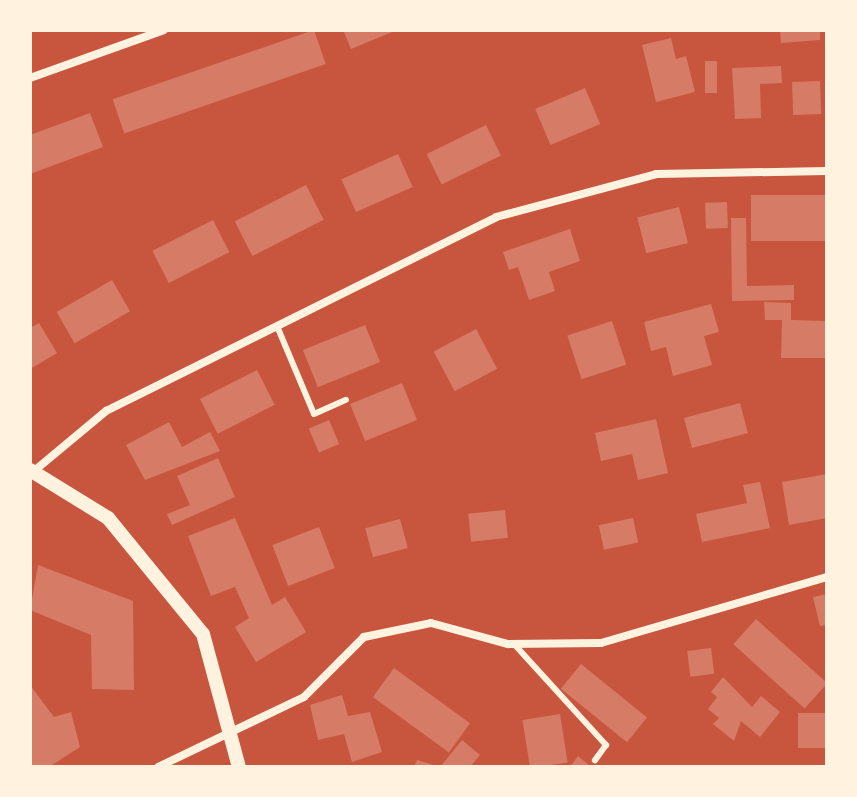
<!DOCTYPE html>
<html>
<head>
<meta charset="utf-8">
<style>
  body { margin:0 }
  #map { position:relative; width:857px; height:797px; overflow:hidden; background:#c8553d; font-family:Figtree,sans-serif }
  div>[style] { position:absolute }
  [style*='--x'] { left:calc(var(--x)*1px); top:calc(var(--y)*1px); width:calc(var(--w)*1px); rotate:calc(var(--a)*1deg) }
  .building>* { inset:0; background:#d67c66; transform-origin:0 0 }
  .service>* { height:6px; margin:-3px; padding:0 3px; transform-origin:3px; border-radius:3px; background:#fff3e0 }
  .minor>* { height:8px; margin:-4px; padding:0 4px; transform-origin:4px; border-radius:4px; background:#fff3e0 }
  .tertiary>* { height:14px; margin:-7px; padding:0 7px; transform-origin:7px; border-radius:7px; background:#fff3e0 }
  span { translate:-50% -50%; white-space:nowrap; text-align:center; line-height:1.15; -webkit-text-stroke:6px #fff3e0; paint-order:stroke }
  .frame { position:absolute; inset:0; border:32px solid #fff3e0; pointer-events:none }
</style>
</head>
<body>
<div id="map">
  <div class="building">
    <i style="left:314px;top:30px;width:36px;height:213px;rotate:71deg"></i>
    <i style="clip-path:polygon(343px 30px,397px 30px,351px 49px)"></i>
    <i style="clip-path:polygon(780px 30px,820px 30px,820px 40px,781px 43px)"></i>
    <i style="clip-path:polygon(671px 38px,676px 59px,686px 56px,695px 92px,656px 102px,642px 45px)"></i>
    <i style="left:705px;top:61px;width:12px;height:32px"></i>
    <i style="clip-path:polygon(781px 66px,782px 83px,760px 84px,761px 118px,735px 119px,732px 68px)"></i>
    <i style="left:820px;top:81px;width:33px;height:28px;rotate:88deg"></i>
    <i style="left:585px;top:88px;width:39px;height:54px;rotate:67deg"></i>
    <i style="clip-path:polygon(90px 113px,103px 147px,30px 174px,30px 135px)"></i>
    <i style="left:486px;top:125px;width:34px;height:66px;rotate:64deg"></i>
    <i style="left:398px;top:154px;width:36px;height:62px;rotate:66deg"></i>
    <i style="left:306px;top:185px;width:39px;height:80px;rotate:63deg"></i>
    <i style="left:827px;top:195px;width:46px;height:76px;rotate:90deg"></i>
    <i style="left:727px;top:202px;width:26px;height:22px;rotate:88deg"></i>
    <i style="left:679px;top:207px;width:37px;height:43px;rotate:76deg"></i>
    <i style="clip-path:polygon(731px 218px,746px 218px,747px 286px,794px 285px,794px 300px,732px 301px)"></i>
    <i style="left:213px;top:220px;width:36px;height:68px;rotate:63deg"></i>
    <i style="clip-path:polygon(570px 229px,580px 261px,549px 272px,555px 291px,529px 300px,518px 267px,509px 270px,503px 252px)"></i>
    <i style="left:112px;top:280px;width:36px;height:64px;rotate:60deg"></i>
    <i style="clip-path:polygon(764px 302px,791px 303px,791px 320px,827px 321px,827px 358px,781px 358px,782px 320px,765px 320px)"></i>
    <i style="clip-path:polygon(711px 304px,719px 332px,704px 336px,712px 365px,673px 376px,666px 347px,651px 351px,644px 322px)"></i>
    <i style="left:612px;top:321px;width:46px;height:47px;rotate:72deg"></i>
    <i style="clip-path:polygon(39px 323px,57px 353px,30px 369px,30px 328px)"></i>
    <i style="left:365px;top:325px;width:40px;height:67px;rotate:68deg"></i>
    <i style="left:476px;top:329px;width:45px;height:48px;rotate:62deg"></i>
    <i style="left:257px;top:370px;width:39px;height:64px;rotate:63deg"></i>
    <i style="left:402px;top:383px;width:40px;height:56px;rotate:68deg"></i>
    <i style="left:740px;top:403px;width:31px;height:58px;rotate:75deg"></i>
    <i style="clip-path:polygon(656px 419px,668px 473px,638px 480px,632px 454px,601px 461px,595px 433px)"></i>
    <i style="left:329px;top:420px;width:26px;height:22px;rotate:67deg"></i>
    <i style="clip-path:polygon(169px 422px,182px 447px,210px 432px,220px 451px,145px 480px,126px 445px)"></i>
    <i style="clip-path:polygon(218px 458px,235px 497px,172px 525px,167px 514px,190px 505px,177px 476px)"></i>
    <i style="clip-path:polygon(827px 474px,827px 518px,789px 525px,782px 482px)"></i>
    <i style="clip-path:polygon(760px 482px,770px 528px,702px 542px,696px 514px,747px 503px,743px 485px)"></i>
    <i style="left:505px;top:510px;width:28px;height:37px;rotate:84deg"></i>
    <i style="clip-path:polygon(235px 518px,272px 605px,285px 597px,306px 632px,256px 662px,235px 627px,249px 618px,235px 587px,211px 596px,188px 536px)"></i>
    <i style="left:633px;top:518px;width:25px;height:35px;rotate:78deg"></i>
    <i style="left:400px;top:519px;width:30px;height:36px;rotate:75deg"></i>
    <i style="left:319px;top:527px;width:44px;height:50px;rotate:69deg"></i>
    <i style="clip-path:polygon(38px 565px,133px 601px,134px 690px,92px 689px,91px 635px,30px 610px)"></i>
    <i style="clip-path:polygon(827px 594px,827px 625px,820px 626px,813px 597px)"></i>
    <i style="left:756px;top:619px;width:96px;height:34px;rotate:42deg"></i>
    <i style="left:711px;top:648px;width:26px;height:24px;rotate:83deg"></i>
    <i style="left:581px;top:664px;width:85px;height:32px;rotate:39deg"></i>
    <i style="left:394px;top:668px;width:94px;height:36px;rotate:36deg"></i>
    <i style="clip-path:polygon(723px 677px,752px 707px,761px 696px,780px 712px,760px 737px,741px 721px,734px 741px,713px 724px,719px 718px,708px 709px,717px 697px,711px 692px)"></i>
    <i style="clip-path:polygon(30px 685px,54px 717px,71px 712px,80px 747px,49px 767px,30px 767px)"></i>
    <i style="clip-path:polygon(342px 695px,348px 716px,370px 712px,382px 752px,352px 762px,344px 734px,318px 740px,310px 705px)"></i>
    <i style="left:827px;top:713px;width:35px;height:29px;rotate:90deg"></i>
    <i style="left:560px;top:714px;width:49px;height:38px;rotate:81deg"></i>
    <i style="clip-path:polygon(462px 740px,480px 755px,470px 767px,440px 767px)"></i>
    <i style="clip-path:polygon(578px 756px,591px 767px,570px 767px)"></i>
    <i style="clip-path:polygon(417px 760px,437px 766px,437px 767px,414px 767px)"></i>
  </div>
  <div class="service">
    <i style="--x:277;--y:326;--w:95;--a:67.2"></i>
    <i style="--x:314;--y:414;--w:35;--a:-24"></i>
    <i style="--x:514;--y:644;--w:137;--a:47.7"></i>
    <i style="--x:606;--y:745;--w:19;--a:126"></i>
  </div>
  <div class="minor">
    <i style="--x:30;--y:78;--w:142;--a:-19.7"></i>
    <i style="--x:34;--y:471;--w:94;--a:-39.8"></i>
    <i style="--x:106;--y:411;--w:436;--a:-26.4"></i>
    <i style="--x:496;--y:217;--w:166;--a:-15"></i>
    <i style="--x:656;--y:174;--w:171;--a:-1"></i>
    <i style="--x:158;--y:767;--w:162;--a:-25.6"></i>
    <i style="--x:304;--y:697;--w:85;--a:-45"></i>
    <i style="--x:364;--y:637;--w:68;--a:-11.8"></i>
    <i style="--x:431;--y:623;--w:80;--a:15.3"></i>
    <i style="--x:508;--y:644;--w:93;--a:-0.6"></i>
    <i style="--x:601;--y:643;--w:235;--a:-16.3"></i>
  </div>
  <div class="tertiary">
    <i style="--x:30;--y:470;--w:92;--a:31.6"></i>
    <i style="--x:108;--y:518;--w:150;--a:50.7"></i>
    <i style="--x:203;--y:634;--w:138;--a:74.9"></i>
  </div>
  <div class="frame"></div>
</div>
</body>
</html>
